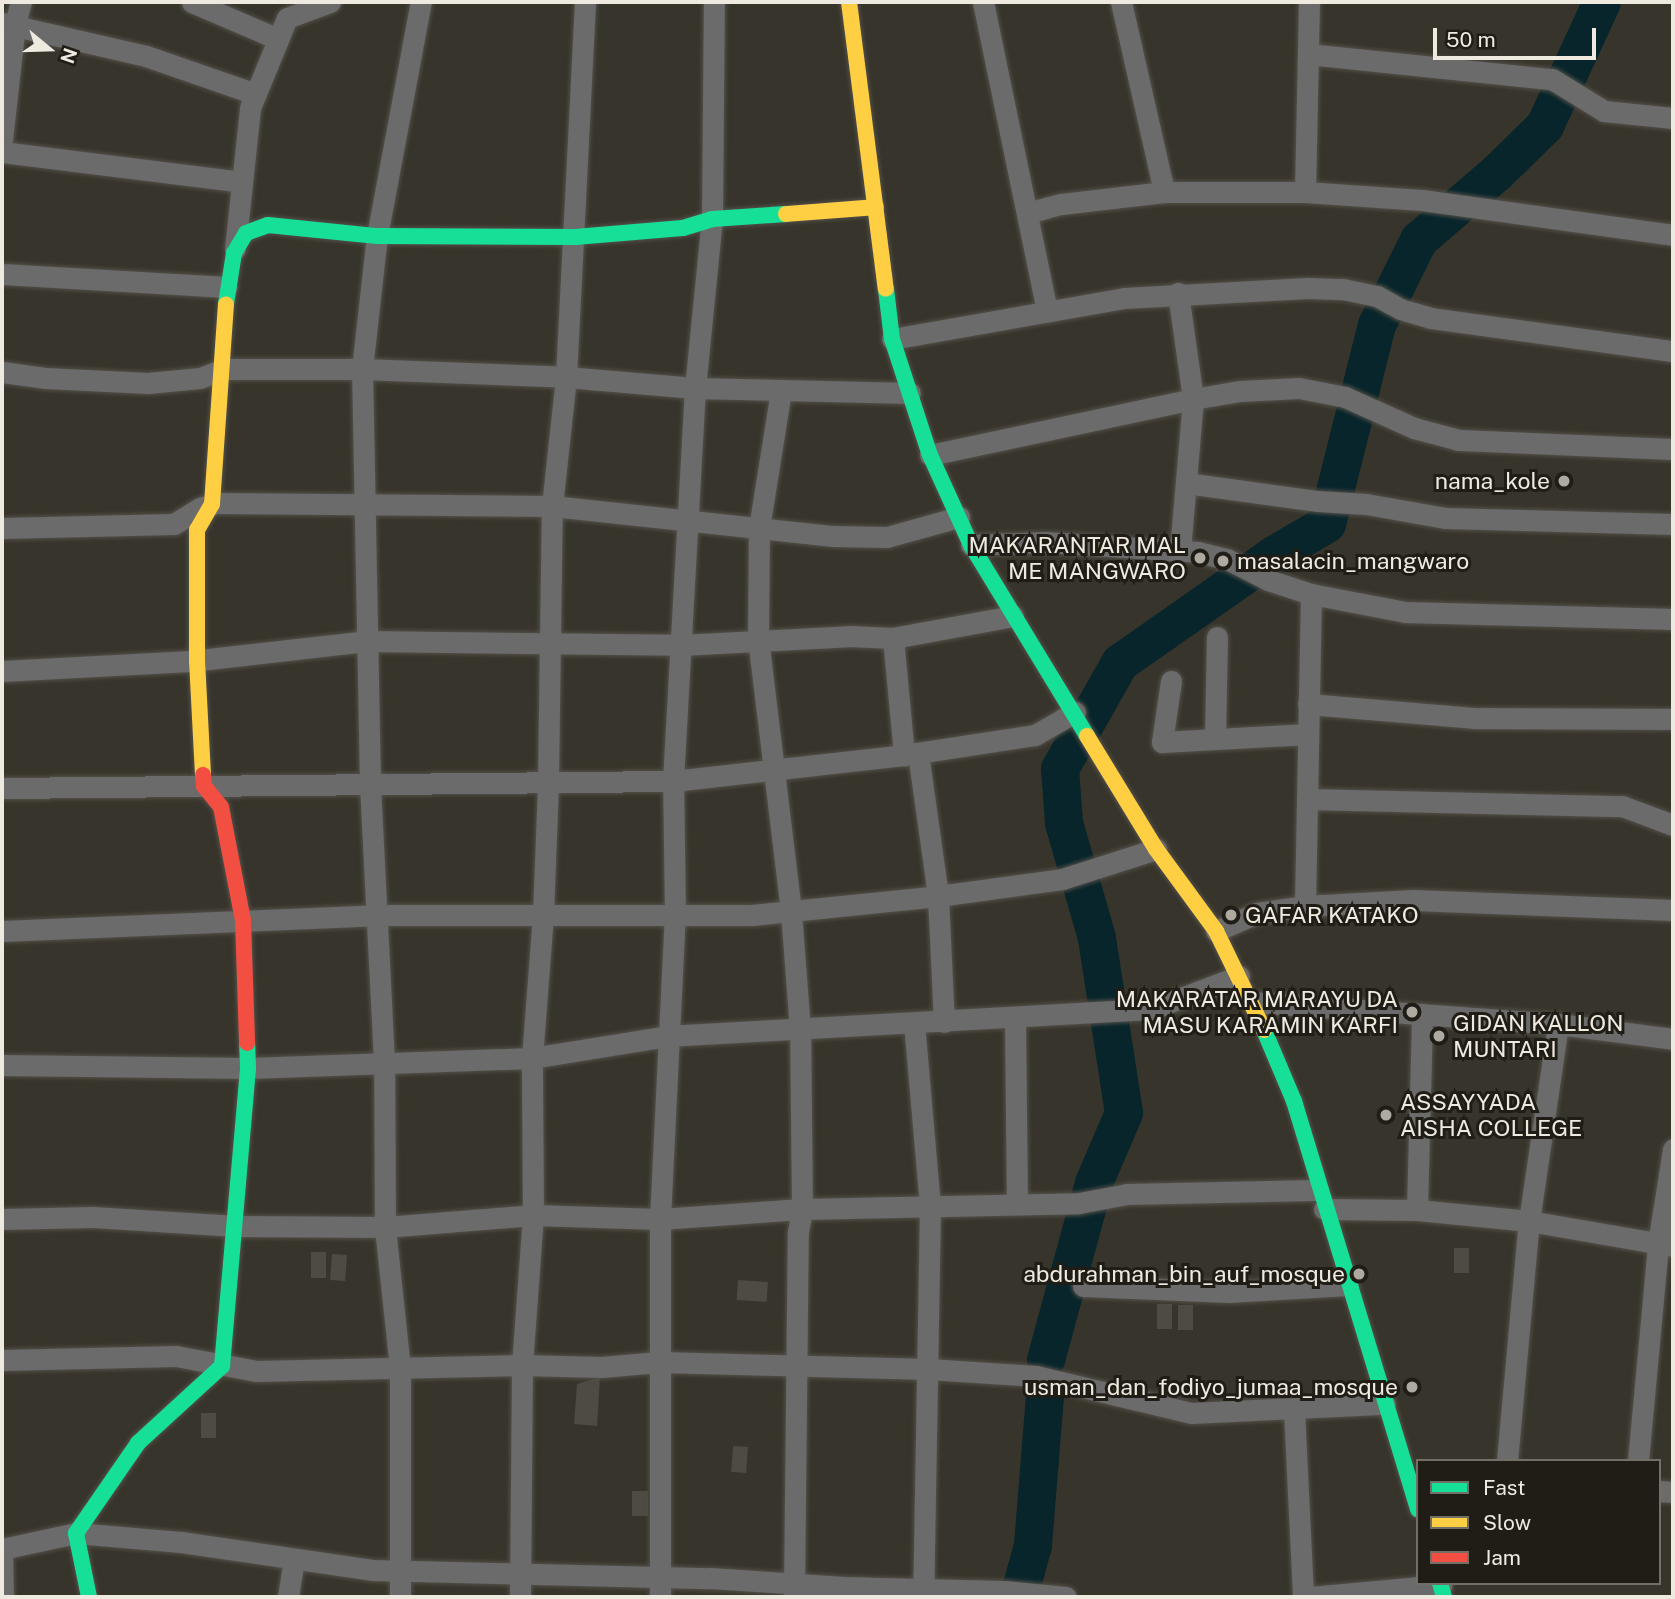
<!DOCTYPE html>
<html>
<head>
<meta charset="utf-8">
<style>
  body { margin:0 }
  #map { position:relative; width:1675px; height:1599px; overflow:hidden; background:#37342b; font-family:"Public Sans",sans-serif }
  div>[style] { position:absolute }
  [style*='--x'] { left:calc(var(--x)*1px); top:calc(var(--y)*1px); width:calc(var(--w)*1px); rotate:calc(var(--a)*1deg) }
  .river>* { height:38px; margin:-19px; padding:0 19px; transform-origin:19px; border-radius:19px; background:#07252b }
  .building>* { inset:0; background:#4e4b44; transform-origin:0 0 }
  .roads { filter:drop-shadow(0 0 2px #535049) drop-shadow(0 0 2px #535049) }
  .street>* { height:21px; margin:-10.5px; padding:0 10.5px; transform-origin:10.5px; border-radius:10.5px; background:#6a6b6a }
  .fast>* { height:16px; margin:-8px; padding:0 8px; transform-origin:8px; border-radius:8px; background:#16e098 }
  .slow>* { height:16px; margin:-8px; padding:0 8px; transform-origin:8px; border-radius:8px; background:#ffcf43 }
  .jam>* { height:16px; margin:-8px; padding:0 8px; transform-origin:8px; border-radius:8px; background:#f24e42 }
  .dots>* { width:19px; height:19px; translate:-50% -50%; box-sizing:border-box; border:4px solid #201d16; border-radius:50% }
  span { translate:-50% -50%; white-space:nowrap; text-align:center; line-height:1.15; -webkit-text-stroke:6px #201d16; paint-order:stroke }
  .poi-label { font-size:23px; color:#eeeae0 }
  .right { translate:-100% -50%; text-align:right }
  .left { translate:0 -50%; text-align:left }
  .frame { position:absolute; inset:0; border:4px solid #eeeae0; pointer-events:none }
  .legend { position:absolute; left:1416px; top:1459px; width:245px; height:126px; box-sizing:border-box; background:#201d16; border:2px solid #726f67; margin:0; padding:9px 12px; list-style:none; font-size:21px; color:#eeeae0 }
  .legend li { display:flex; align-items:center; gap:14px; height:35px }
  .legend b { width:35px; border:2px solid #726f67 }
  .north { position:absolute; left:14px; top:14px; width:70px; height:70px; -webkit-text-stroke:5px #201d16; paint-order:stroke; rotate:109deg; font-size:19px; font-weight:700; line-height:28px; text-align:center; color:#eeeae0 }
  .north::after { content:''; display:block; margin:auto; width:24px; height:32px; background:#eeeae0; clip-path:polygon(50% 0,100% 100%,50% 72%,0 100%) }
  .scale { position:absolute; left:1433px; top:28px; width:163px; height:32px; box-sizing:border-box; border:4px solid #eeeae0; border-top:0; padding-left:9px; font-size:21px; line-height:24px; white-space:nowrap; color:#eeeae0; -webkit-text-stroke:5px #201d16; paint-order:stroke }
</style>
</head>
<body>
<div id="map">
  <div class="river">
    <i style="--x:1046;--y:1360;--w:183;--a:-74.8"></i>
    <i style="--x:1094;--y:1183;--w:76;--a:-66.8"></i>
    <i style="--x:1124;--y:1113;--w:177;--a:-98.8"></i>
    <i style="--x:1097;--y:938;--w:120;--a:-106"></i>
    <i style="--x:1064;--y:823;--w:54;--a:-94.2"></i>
    <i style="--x:1060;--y:769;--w:122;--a:-60.5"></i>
    <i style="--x:1120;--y:663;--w:188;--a:-35"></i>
    <i style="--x:1274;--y:555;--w:61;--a:-30.3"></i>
    <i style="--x:1327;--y:524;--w:205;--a:-75.9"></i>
    <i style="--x:1377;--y:325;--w:95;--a:-63.7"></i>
    <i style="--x:1419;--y:240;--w:104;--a:-40.7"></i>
    <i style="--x:1498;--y:172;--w:66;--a:-44.4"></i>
    <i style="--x:1545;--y:126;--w:136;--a:-65.3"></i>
    <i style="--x:1019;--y:1597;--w:54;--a:-74.9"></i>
    <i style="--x:1033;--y:1545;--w:149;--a:-85.4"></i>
  </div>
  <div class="building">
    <i style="left:1454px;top:1248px;width:15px;height:25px"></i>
    <i style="left:311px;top:1252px;width:15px;height:26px"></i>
    <i style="left:332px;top:1254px;width:15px;height:26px;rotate:4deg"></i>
    <i style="left:738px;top:1280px;width:30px;height:20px;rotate:4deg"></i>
    <i style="left:1157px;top:1304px;width:15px;height:25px"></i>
    <i style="left:1178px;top:1305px;width:15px;height:25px"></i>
    <i style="clip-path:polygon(600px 1377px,597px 1426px,574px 1424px,577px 1384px)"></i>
    <i style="left:201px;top:1413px;width:15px;height:25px"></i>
    <i style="left:733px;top:1446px;width:15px;height:26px;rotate:4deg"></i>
    <i style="left:632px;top:1491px;width:16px;height:25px"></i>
  </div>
  <div class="roads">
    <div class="street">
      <i style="--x:192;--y:2;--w:94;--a:23.3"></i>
      <i style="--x:983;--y:2;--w:316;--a:78.3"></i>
      <i style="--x:1121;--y:2;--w:195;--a:77.2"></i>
      <i style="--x:1309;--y:2;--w:190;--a:91.2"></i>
      <i style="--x:1305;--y:192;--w:117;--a:3.9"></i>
      <i style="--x:1422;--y:200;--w:253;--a:7.9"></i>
      <i style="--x:2;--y:23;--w:148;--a:12.9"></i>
      <i style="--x:146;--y:56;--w:116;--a:19.1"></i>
      <i style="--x:1308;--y:54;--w:245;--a:5.9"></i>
      <i style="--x:1552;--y:79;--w:61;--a:31.6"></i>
      <i style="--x:1604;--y:111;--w:69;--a:5.8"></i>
      <i style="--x:2;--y:140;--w:117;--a:-83.6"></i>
      <i style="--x:15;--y:24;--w:23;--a:-75"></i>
      <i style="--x:2;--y:152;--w:242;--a:7.1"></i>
      <i style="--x:1027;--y:213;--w:35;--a:-15"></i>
      <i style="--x:1061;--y:204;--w:104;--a:-6.6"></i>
      <i style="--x:1164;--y:192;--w:141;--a:0"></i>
      <i style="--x:235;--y:249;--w:142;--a:-83.9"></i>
      <i style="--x:250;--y:108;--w:97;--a:-67.7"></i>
      <i style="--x:287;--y:18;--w:46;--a:-20.4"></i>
      <i style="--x:2;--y:274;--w:225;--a:3.3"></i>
      <i style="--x:1178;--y:293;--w:107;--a:81.9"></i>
      <i style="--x:1193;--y:399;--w:152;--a:94.9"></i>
      <i style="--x:892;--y:339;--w:236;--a:-10"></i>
      <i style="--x:1124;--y:298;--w:184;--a:-3.1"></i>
      <i style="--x:1308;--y:288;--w:35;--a:2"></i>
      <i style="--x:1343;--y:289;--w:35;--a:12"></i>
      <i style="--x:1377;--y:296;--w:26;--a:29"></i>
      <i style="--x:1400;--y:309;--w:32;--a:16"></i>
      <i style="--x:1431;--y:318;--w:244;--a:7.8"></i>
      <i style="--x:2;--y:372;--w:43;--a:7.9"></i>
      <i style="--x:45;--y:378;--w:103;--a:2.8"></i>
      <i style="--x:148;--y:383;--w:52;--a:-5.5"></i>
      <i style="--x:200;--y:378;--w:26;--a:-21"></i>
      <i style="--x:224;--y:369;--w:138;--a:0"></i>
      <i style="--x:362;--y:369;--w:204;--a:2.2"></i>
      <i style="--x:566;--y:377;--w:129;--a:4.9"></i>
      <i style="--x:695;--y:388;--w:215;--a:1.3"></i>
      <i style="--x:930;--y:455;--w:269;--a:-12"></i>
      <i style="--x:1193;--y:399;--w:48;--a:-9.7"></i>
      <i style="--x:1240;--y:391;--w:59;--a:-2.9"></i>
      <i style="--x:1299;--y:388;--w:47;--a:11.1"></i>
      <i style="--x:1345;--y:397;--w:76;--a:24.2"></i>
      <i style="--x:1414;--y:428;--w:47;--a:14.9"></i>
      <i style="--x:1459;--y:440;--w:214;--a:2.4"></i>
      <i style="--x:1186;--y:483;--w:133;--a:7.8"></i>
      <i style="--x:1318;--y:501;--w:48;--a:3.6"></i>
      <i style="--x:1366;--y:504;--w:80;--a:10"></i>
      <i style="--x:1445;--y:518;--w:228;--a:1.5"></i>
      <i style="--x:2;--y:528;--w:172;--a:-1.3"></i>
      <i style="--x:174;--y:524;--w:31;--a:-32"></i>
      <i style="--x:200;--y:508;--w:17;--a:-17"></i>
      <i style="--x:216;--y:503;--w:336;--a:0.5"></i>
      <i style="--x:552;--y:506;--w:283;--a:6.1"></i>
      <i style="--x:833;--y:536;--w:54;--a:1.1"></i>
      <i style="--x:887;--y:537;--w:75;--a:-15.5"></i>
      <i style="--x:971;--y:545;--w:74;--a:-2.3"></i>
      <i style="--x:1045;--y:542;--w:153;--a:3.7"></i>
      <i style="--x:1198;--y:552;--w:30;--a:14"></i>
      <i style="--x:1227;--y:559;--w:46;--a:27.1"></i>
      <i style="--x:1268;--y:580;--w:45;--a:18"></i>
      <i style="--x:1311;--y:594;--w:96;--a:10.8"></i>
      <i style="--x:1405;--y:612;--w:268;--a:1.5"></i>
      <i style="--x:893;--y:638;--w:118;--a:84.6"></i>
      <i style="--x:2;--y:671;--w:189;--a:-3"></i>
      <i style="--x:191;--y:661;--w:176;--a:-6.5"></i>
      <i style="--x:366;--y:641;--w:314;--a:0.7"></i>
      <i style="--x:680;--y:645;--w:169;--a:-3"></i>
      <i style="--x:849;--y:636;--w:44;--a:2.6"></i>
      <i style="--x:893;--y:638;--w:122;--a:-10.4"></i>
      <i style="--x:1171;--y:681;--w:62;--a:98.4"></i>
      <i style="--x:1162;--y:742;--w:146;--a:-3.1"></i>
      <i style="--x:1308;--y:704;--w:166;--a:4.8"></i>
      <i style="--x:1473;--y:718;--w:200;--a:0.3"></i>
      <i style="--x:1215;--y:739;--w:102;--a:-88.9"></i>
      <i style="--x:918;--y:753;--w:144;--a:82"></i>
      <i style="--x:938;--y:896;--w:126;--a:87.3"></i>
      <i style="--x:2;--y:788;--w:671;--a:-0.6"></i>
      <i style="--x:673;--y:781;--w:232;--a:-6.4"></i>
      <i style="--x:904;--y:755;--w:133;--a:-8.7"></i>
      <i style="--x:1035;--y:735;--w:46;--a:-29.9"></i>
      <i style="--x:1307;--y:799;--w:315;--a:1.3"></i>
      <i style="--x:1622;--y:806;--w:54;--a:20.4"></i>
      <i style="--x:1305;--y:906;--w:312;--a:-88.9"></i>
      <i style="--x:2;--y:931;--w:375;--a:-2.4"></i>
      <i style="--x:377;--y:915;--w:375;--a:0"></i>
      <i style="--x:752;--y:915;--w:187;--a:-5.8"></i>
      <i style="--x:938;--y:896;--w:125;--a:-7.8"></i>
      <i style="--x:1062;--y:879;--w:99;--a:-17.7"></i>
      <i style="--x:1216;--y:931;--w:45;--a:-23.7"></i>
      <i style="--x:1257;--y:913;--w:49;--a:-8.3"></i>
      <i style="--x:1305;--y:906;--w:108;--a:-3.2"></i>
      <i style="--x:1413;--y:900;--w:260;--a:2.2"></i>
      <i style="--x:1252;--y:1002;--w:307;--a:4.1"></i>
      <i style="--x:1558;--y:1024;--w:116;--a:7.4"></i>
      <i style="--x:1015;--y:1018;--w:185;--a:89.4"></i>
      <i style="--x:914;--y:1023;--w:185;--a:85"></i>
      <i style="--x:930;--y:1207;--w:390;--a:91"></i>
      <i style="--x:2;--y:1065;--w:246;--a:0.7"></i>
      <i style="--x:248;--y:1068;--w:284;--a:-2"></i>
      <i style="--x:532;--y:1058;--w:138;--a:-9.2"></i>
      <i style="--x:668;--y:1036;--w:485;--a:-3.2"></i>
      <i style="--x:1152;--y:1009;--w:93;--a:-20.8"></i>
      <i style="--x:1324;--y:1209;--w:93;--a:0.6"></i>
      <i style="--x:1417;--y:1210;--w:113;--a:5.6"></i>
      <i style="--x:1529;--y:1221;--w:146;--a:9.8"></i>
      <i style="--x:1417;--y:1210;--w:196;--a:-88.5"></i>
      <i style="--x:2;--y:1219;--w:91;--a:-1.3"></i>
      <i style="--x:93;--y:1217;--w:143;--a:3.6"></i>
      <i style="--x:236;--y:1226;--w:149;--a:0.4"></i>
      <i style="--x:385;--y:1227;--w:148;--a:-4.6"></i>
      <i style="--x:533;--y:1215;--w:127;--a:1.8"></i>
      <i style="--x:660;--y:1219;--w:142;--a:-4"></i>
      <i style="--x:802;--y:1209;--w:180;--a:-90.6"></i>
      <i style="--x:800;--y:1029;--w:118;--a:-94.4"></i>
      <i style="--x:791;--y:911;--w:273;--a:-96.9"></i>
      <i style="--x:758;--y:640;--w:112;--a:-89.5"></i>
      <i style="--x:759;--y:528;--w:140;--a:-80.9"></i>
      <i style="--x:1083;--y:1286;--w:146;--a:2.4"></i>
      <i style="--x:1229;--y:1292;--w:119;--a:-3.4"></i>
      <i style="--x:2;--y:1360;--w:174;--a:-1.3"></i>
      <i style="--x:176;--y:1356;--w:81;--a:10.6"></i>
      <i style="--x:256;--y:1371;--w:266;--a:-1.3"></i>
      <i style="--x:522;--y:1365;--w:79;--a:1.5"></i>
      <i style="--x:601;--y:1367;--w:58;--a:-4.9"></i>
      <i style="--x:659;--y:1362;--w:270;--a:1.5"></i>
      <i style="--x:929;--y:1369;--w:107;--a:3.7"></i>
      <i style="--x:1036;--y:1376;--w:159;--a:13.4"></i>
      <i style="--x:1191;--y:1413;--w:194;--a:-2.7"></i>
      <i style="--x:1294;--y:1411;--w:186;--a:87.2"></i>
      <i style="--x:1507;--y:1461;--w:241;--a:-84.8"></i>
      <i style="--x:1529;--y:1221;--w:199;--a:-81.6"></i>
      <i style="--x:1638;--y:1461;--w:218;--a:-84.7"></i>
      <i style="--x:1658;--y:1244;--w:96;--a:-81"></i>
      <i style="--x:1659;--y:1491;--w:14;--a:4"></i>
      <i style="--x:794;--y:1595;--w:363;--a:-89.4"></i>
      <i style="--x:798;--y:1232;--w:23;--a:-80"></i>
      <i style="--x:802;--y:1209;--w:277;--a:-1.2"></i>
      <i style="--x:1079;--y:1203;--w:49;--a:-10.6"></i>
      <i style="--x:1127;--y:1194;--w:191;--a:-1.2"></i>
      <i style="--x:3;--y:1597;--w:48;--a:-91.2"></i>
      <i style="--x:2;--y:1549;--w:76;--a:-12.2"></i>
      <i style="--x:76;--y:1533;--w:105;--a:4.9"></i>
      <i style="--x:181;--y:1542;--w:193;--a:8.3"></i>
      <i style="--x:372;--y:1570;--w:338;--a:1.4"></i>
      <i style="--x:710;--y:1578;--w:134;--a:3.8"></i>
      <i style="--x:844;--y:1587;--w:160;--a:1.4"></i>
      <i style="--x:1004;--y:1591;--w:62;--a:5.5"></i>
      <i style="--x:288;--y:1597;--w:36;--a:-81"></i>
      <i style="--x:400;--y:1597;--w:229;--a:-90"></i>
      <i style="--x:400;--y:1368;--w:142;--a:-96.1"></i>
      <i style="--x:385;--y:1227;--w:166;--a:-90.3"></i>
      <i style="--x:384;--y:1061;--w:278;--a:-92.9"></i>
      <i style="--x:370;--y:783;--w:414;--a:-91.1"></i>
      <i style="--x:362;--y:369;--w:134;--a:-83.6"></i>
      <i style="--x:377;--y:236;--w:238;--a:-79.4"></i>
      <i style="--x:520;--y:1597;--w:232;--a:-89.5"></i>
      <i style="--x:522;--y:1365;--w:150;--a:-85.8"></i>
      <i style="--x:533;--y:1215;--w:157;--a:-90.4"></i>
      <i style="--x:532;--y:1058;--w:143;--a:-85.6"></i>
      <i style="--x:543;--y:915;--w:133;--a:-87.8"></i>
      <i style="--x:548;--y:782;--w:276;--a:-89.2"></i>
      <i style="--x:552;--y:506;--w:130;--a:-83.8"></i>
      <i style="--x:566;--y:377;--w:375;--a:-87.1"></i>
      <i style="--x:660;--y:1597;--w:378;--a:-90"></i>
      <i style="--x:660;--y:1219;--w:303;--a:-87.2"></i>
      <i style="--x:675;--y:916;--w:135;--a:-90.8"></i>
      <i style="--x:673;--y:781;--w:394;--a:-86.8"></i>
      <i style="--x:695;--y:388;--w:170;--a:-84.3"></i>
      <i style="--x:712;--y:219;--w:217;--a:-89.5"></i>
      <i style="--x:1311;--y:1597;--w:131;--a:-5.3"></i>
    </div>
    <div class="fast">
      <i style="--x:886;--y:289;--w:50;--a:83.2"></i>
      <i style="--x:892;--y:339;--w:122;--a:71.9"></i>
      <i style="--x:930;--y:455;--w:99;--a:65.5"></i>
      <i style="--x:971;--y:545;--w:223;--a:58.7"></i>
      <i style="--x:226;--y:304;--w:52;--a:-81.1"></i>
      <i style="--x:234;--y:253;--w:23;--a:-59"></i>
      <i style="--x:246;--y:233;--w:23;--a:-20"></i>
      <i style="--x:268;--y:225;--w:110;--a:5.8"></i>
      <i style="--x:377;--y:236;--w:198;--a:0.3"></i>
      <i style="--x:575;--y:237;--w:108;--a:-4.8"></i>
      <i style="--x:683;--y:228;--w:30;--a:-17"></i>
      <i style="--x:712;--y:219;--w:74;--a:-3.9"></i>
      <i style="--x:1264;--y:1030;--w:77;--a:67.1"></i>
      <i style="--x:1294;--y:1101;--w:427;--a:73.1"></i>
      <i style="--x:1440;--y:1583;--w:15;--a:74"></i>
      <i style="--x:89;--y:1597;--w:65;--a:-101.5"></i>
      <i style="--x:76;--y:1533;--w:109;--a:-55.4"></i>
      <i style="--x:138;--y:1443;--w:114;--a:-42.5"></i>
      <i style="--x:222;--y:1366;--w:299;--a:-85"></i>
      <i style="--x:248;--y:1068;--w:25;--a:-92"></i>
    </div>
    <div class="slow">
      <i style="--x:849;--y:2;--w:289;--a:82.7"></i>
      <i style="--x:786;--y:214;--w:90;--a:-4.4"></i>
      <i style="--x:1087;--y:736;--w:132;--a:58.6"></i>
      <i style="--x:1156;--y:849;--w:102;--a:53.8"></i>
      <i style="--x:1216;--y:931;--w:110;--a:64.1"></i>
      <i style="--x:203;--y:775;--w:115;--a:-93"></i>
      <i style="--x:197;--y:660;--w:130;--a:-90"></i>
      <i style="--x:197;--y:530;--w:30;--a:-60"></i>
      <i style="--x:212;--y:504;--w:200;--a:-86"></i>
    </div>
    <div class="jam">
      <i style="--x:203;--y:775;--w:11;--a:85"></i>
      <i style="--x:204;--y:786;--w:27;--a:51"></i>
      <i style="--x:221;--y:807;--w:115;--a:79"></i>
      <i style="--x:243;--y:920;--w:123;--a:88.1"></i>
    </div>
  </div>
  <div class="dots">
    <i style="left:1564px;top:481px;background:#aeaaa1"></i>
    <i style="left:1200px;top:558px;background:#aeaaa1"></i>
    <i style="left:1223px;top:561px;background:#aeaaa1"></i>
    <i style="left:1231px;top:915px;background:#aeaaa1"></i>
    <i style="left:1412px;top:1012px;background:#aeaaa1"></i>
    <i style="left:1439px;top:1036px;background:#aeaaa1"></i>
    <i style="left:1386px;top:1115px;background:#aeaaa1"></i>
    <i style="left:1359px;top:1274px;background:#aeaaa1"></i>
    <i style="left:1412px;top:1387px;background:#aeaaa1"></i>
  </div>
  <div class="poi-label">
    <span class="right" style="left:1550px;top:481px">nama_kole</span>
    <span class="right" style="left:1186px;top:558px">MAKARANTAR MAL<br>ME MANGWARO</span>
    <span class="left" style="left:1237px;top:561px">masalacin_mangwaro</span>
    <span class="left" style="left:1245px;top:915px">GAFAR KATAKO</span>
    <span class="right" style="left:1398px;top:1012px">MAKARATAR MARAYU DA<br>MASU KARAMIN KARFI</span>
    <span class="left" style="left:1453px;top:1036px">GIDAN KALLON<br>MUNTARI</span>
    <span class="left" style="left:1400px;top:1115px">ASSAYYADA<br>AISHA COLLEGE</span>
    <span class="right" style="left:1345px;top:1274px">abdurahman_bin_auf_mosque</span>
    <span class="right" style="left:1398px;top:1387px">usman_dan_fodiyo_jumaa_mosque</span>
  </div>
  <div class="frame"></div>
  <ul class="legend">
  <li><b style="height:9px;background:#16e098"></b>Fast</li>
  <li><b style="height:9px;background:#ffcf43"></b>Slow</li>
  <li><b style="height:9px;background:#f24e42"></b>Jam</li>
  </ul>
  <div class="north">N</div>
  <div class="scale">50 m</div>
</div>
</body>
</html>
